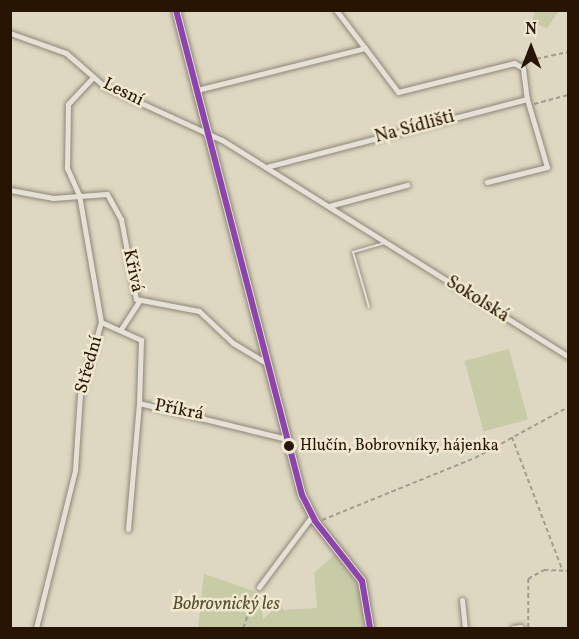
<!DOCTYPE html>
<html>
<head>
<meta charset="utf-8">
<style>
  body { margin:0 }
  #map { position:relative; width:579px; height:639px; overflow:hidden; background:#ded7c1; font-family:Vollkorn,serif }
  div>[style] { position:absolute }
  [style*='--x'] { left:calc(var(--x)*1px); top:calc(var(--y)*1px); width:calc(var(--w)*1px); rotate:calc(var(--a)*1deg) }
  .green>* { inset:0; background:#c7cba6; transform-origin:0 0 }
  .path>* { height:1.5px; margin-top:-0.75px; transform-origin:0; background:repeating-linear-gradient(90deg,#a09c91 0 4.5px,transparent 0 7.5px) }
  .roads { filter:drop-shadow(0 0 2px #8d8678) drop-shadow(0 0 2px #8d8678) }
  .lane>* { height:2px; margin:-1px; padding:0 1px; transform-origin:1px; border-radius:1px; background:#e5e1d6 }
  .street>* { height:5px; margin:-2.5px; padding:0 2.5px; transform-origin:2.5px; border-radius:2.5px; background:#e5e1d6 }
  .secondary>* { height:8px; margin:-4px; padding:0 4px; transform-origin:4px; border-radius:4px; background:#e5e1d6 }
  .bus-1>* { height:6px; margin:-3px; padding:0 3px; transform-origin:3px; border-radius:3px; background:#8e44ad }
  .dots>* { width:16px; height:16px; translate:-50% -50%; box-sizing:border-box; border:3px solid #f1e9cf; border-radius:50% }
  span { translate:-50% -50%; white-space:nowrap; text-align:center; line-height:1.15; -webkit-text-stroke:5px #f1e9cf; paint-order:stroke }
  .bus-label { font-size:16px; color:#281402 }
  .left { translate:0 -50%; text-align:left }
  .street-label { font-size:18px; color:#281402 }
  .park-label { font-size:18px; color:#595134; font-style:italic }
  .frame { position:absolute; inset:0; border:12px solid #281402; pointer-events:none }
  .north { position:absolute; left:501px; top:18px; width:60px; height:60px; -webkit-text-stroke:4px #f1e9cf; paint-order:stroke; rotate:0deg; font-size:16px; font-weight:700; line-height:24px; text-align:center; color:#281402 }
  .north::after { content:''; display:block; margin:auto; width:21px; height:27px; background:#281402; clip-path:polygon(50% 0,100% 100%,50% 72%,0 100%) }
</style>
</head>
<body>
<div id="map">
  <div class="green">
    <i style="clip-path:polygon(535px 11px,535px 10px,559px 11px,547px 28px,532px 22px)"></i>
    <i style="left:509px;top:349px;width:73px;height:46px;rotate:75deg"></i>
    <i style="clip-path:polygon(336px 553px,358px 585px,365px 628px,198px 628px,204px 574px,257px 592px,260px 588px,263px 619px,281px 603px,283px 610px,317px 608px,314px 573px)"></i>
  </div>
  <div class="path">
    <i style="--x:522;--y:62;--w:47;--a:-12.3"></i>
    <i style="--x:534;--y:104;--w:35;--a:-15"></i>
    <i style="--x:512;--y:437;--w:143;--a:69.2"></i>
    <i style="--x:322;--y:520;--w:165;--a:-22.1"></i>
    <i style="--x:475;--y:458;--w:106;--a:-28.7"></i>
    <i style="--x:243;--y:628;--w:37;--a:-70"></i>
    <i style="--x:528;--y:628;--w:49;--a:-90"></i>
    <i style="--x:528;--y:579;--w:18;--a:-29"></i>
    <i style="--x:544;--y:570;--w:24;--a:2"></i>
  </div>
  <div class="roads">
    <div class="lane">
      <i style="--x:369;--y:307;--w:57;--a:-106.2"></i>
      <i style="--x:353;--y:252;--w:32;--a:-16"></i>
    </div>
    <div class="street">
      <i style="--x:336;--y:10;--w:48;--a:52.7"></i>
      <i style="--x:10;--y:33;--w:59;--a:19.7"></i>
      <i style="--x:66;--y:53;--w:50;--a:41"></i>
      <i style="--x:104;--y:86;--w:130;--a:24.6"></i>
      <i style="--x:222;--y:140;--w:408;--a:32"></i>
      <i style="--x:197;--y:90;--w:173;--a:-14"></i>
      <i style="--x:365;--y:48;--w:55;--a:53.1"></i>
      <i style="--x:398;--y:92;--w:120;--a:-14"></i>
      <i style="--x:514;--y:63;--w:10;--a:29"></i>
      <i style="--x:523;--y:68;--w:31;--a:83"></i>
      <i style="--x:527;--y:99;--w:270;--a:165.4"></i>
      <i style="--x:487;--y:182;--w:62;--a:-14"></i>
      <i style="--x:547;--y:167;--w:71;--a:-106.4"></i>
      <i style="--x:10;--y:190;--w:44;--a:10.5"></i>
      <i style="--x:53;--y:198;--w:54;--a:-4.2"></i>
      <i style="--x:107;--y:194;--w:29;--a:61"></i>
      <i style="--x:121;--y:219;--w:81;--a:79.4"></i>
      <i style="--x:136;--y:299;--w:64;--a:10.8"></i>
      <i style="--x:199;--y:311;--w:47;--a:43.3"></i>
      <i style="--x:233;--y:343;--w:41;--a:31"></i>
      <i style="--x:329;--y:206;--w:81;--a:-15.1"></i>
      <i style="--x:101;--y:322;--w:44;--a:24.2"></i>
      <i style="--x:141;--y:340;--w:63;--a:91.8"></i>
      <i style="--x:139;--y:403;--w:152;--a:13.7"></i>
      <i style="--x:121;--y:329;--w:33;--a:-57"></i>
      <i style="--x:128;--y:529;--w:126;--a:-85"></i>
      <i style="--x:259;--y:587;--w:89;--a:-53.3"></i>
      <i style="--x:462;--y:600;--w:28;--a:84"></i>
      <i style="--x:36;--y:628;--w:163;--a:-76.1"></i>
      <i style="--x:75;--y:470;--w:75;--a:-86.2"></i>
      <i style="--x:80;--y:395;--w:76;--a:-74"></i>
      <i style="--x:101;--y:322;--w:129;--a:-99.8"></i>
      <i style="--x:79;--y:195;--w:30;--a:-114"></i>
      <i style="--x:67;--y:168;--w:64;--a:-89.1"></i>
      <i style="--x:68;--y:104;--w:37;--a:-47"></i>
      <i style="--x:513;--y:628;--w:8;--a:-7"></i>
    </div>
    <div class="secondary">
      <i style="--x:176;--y:10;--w:501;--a:75.44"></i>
      <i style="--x:302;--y:495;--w:29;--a:63"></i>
      <i style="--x:315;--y:521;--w:76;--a:51.9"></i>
      <i style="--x:362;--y:581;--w:48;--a:80.3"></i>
    </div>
  </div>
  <div class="bus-1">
    <i style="--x:176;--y:10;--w:501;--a:75.44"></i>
    <i style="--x:302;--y:495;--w:29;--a:63"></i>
    <i style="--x:315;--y:521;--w:76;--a:51.9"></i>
    <i style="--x:362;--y:581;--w:48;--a:80.3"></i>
  </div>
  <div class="dots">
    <i style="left:289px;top:446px;background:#281402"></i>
  </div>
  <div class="bus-label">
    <span class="left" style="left:300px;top:446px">Hlučín, Bobrovníky, hájenka</span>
  </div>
  <div class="street-label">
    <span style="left:123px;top:93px;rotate:26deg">Lesní</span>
    <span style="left:415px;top:128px;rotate:-15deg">Na Sídlišti</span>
    <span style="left:132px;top:271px;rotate:78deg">Křivá</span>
    <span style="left:477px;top:300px;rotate:32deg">Sokolská</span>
    <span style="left:90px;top:365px;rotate:-74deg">Střední</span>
    <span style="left:179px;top:411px;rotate:11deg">Příkrá</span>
  </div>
  <div class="park-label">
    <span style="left:226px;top:605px">Bobrovnický les</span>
  </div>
  <div class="frame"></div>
  <div class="north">N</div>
</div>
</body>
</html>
